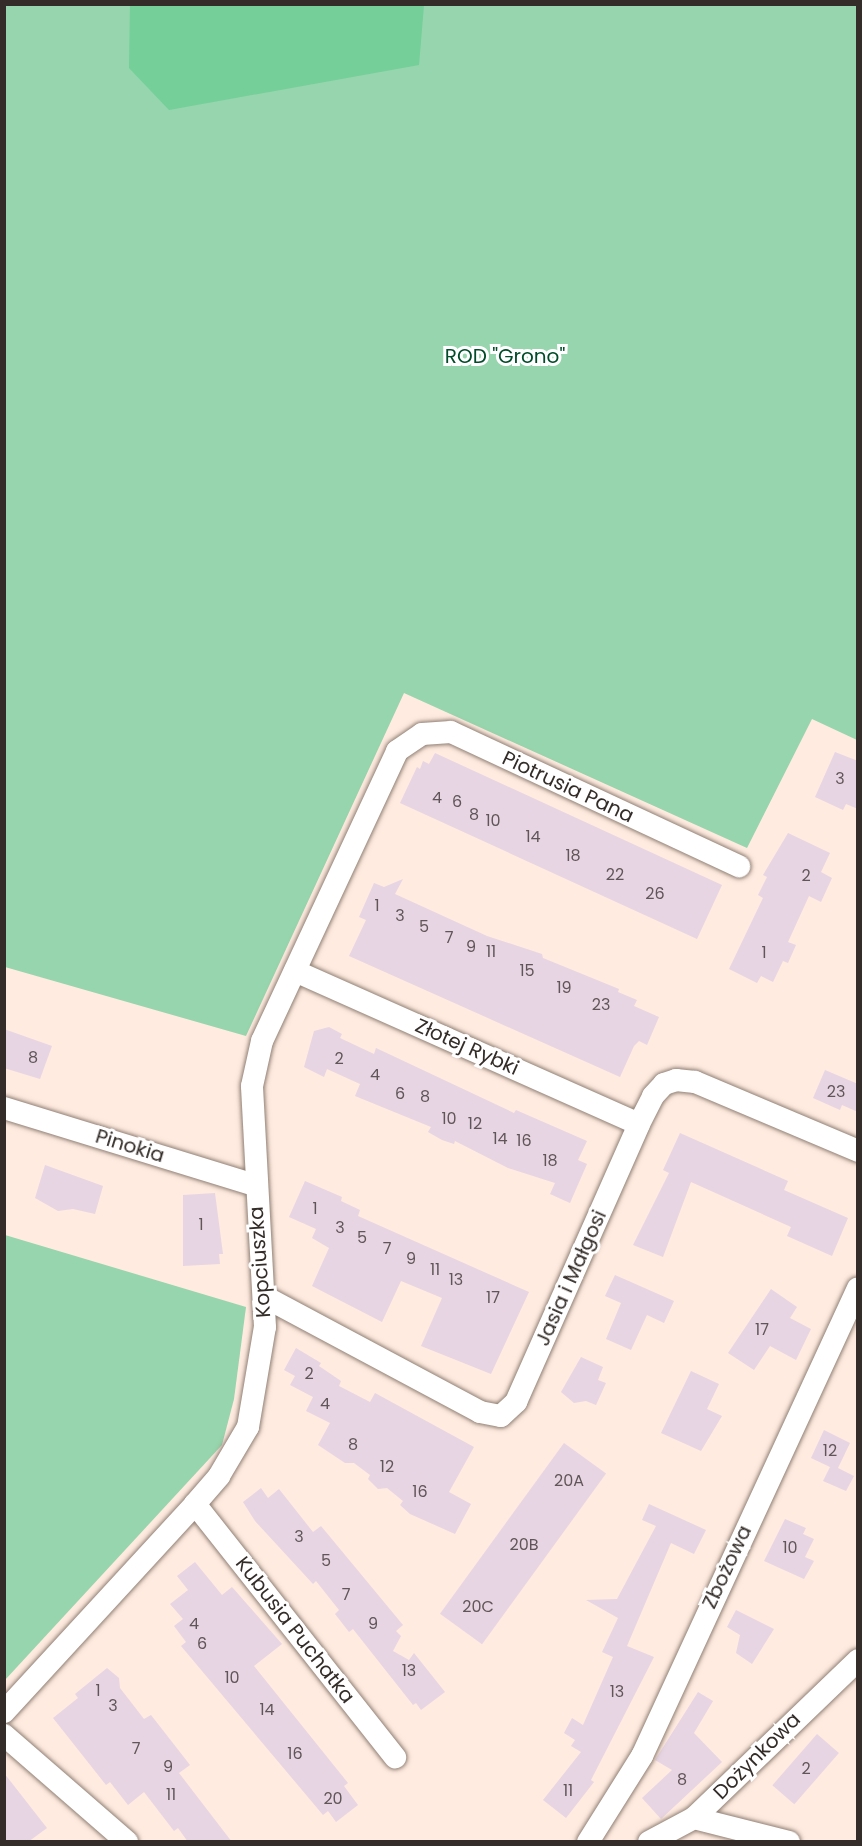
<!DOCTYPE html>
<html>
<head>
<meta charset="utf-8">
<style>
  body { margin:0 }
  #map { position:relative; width:862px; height:1846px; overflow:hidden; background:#ffebe0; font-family:Poppins,sans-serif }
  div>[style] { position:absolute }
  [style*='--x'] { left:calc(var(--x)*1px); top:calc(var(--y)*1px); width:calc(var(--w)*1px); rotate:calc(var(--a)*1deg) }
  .green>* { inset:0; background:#96d5ad }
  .forest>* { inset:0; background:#74cf98 }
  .building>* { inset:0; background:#e7d5e3; transform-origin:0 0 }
  .roads { filter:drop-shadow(0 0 2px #907f74) drop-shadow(0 0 2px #907f74) }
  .minor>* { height:22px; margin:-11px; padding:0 11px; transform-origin:11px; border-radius:11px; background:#fff }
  span { translate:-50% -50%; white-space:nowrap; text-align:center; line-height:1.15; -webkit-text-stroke:6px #fff; paint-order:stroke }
  .number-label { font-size:16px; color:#605657 }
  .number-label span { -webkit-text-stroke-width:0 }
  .park-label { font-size:20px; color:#004c2a }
  .street-label { font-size:20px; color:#332c28 }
  .frame { position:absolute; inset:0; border:6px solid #332c28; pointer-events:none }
</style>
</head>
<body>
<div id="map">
  <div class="green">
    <i style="clip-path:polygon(4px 5px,857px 5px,857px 740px,812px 719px,747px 848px,404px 693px,246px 1036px,5px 967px)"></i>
    <i style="clip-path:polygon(5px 1235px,246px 1307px,234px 1399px,222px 1445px,5px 1680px)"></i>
  </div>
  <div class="forest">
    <i style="clip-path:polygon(130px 5px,424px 5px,419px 65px,169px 110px,129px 68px)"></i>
  </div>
  <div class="building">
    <i style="clip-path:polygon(835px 752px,858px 761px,858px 809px,846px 804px,843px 810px,815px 797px)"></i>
    <i style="clip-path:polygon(435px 753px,722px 885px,697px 939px,400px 803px,417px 767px,420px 769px,423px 761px,429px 764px)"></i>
    <i style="clip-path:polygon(788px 833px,830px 853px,821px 872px,832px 878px,821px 902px,809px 896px,788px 942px,796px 945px,788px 963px,783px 961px,773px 982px,761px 976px,757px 983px,729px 969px,763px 898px,758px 895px,767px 877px,763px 875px)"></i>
    <i style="clip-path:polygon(403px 879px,395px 894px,487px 936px,542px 954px,543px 958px,619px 989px,618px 992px,637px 1000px,634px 1006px,659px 1017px,647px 1045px,639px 1041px,634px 1046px,620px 1077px,349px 956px,366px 920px,359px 917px,374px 883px,384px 887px)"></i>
    <i style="clip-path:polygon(329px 1027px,342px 1034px,340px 1038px,374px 1054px,376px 1048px,514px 1113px,516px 1110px,587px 1141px,578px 1160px,587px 1164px,570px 1203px,550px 1194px,555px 1183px,508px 1168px,455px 1141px,454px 1144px,442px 1140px,428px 1132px,431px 1127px,355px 1096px,360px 1084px,327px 1069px,324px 1077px,304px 1067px,314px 1031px)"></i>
    <i style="clip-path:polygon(4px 1029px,52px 1046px,40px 1079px,4px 1068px)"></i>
    <i style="clip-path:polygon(825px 1070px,858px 1084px,858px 1112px,842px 1105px,840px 1110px,813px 1098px)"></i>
    <i style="clip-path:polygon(680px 1133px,788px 1181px,784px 1190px,848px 1218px,832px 1256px,787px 1236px,791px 1227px,691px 1182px,663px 1257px,633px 1245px,669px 1173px,663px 1170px)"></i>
    <i style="clip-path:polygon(45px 1165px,103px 1186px,95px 1214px,73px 1209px,58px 1211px,35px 1198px)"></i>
    <i style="clip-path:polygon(305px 1181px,342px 1197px,341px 1201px,360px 1210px,358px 1216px,529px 1292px,491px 1374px,421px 1346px,442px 1298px,401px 1281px,382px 1322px,312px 1286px,329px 1248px,312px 1238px,316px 1229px,289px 1217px)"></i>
    <i style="clip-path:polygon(215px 1193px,223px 1254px,219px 1254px,220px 1264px,183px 1266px,183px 1195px)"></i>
    <i style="clip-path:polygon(615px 1275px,674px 1301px,664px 1323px,647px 1315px,631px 1350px,606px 1339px,621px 1303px,605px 1296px)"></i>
    <i style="clip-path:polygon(771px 1289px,797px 1307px,790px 1318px,811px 1329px,796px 1360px,770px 1346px,754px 1370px,728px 1353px)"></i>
    <i style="clip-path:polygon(296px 1348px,321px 1363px,319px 1366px,341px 1381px,339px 1386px,370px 1402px,375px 1393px,474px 1447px,449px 1492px,471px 1504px,455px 1534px,410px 1514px,400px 1505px,403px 1501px,387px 1488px,378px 1489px,368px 1479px,370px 1475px,354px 1463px,345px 1463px,318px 1445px,330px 1423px,306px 1411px,313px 1397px,290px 1385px,295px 1376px,284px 1370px)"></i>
    <i style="clip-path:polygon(581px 1357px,603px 1367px,598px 1380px,606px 1383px,596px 1405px,586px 1401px,574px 1403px,561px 1392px)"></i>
    <i style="clip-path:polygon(691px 1371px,719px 1384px,707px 1409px,722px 1416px,701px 1451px,661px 1433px)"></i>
    <i style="clip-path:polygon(824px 1430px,850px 1443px,838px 1468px,854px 1476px,846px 1491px,823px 1481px,830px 1467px,811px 1458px)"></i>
    <i style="left:564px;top:1443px;width:52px;height:211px;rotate:36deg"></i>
    <i style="clip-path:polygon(261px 1488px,268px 1498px,279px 1489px,313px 1532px,321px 1526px,403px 1625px,396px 1631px,401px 1636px,393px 1651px,409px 1660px,414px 1653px,445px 1692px,421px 1710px,416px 1703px,413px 1705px,353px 1629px,349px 1632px,335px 1614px,339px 1610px,316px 1581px,313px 1584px,255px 1521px,243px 1502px)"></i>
    <i style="clip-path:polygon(649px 1504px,706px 1530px,694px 1554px,671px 1543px,627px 1646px,654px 1657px,591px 1780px,594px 1782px,566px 1818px,543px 1800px,581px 1752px,571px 1746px,575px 1740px,564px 1733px,572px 1718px,583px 1725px,613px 1657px,602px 1652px,618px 1618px,586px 1600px,617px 1599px,656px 1526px,642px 1520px)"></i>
    <i style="clip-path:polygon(785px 1519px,806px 1528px,803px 1534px,814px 1539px,805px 1557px,814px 1561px,804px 1579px,764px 1561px)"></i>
    <i style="clip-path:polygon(195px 1562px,222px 1595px,232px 1587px,282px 1644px,254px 1666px,348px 1783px,344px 1786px,358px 1805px,336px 1822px,328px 1811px,323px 1815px,181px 1646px,186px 1642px,174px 1626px,183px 1619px,170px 1604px,188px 1590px,177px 1576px)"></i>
    <i style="clip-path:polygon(736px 1610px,774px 1629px,752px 1664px,736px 1653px,740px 1635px,727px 1627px)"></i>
    <i style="clip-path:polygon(107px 1668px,119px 1678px,120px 1688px,144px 1719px,151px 1715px,190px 1765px,179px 1773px,232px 1842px,188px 1842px,178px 1828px,174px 1831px,144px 1792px,128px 1805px,110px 1782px,106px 1785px,53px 1718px,78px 1698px,75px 1694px)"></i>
    <i style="clip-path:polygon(698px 1692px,713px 1701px,694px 1733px,722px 1762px,661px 1819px,642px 1798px,672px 1770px,655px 1760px)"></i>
    <i style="left:817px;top:1734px;width:29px;height:68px;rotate:41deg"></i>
    <i style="clip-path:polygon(4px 1773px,47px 1828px,28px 1842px,4px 1842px)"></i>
  </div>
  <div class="roads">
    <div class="minor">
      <i style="--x:295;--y:971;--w:376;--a:24"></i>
      <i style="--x:4;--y:1108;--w:263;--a:17.1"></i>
      <i style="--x:265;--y:1297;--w:244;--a:28.1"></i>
      <i style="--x:480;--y:1412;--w:21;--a:11"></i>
      <i style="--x:501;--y:1416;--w:21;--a:-43"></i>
      <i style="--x:516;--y:1402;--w:304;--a:-66.1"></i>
      <i style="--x:639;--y:1124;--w:31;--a:-63"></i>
      <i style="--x:653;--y:1096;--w:16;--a:-47"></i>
      <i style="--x:664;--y:1084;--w:13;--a:-18"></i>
      <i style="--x:676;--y:1080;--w:19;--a:6"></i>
      <i style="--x:695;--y:1082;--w:177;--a:22.9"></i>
      <i style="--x:195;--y:1504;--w:323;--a:51.7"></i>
      <i style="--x:4;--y:1712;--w:282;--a:-47.4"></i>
      <i style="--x:195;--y:1504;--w:37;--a:-49"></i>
      <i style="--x:219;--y:1476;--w:57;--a:-59.4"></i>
      <i style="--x:248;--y:1427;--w:101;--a:-80.4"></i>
      <i style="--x:265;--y:1327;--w:241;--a:-93.1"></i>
      <i style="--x:252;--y:1086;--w:46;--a:-77.5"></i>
      <i style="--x:262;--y:1041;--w:320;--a:-65"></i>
      <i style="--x:397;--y:751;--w:30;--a:-34"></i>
      <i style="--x:422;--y:734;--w:29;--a:-4"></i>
      <i style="--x:451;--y:732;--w:318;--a:25"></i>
      <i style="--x:4;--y:1735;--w:163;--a:41"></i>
      <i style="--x:694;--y:1818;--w:98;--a:14.2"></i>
      <i style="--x:588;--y:1842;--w:102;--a:-57.9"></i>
      <i style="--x:642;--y:1756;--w:515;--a:-65.22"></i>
      <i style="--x:649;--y:1842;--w:51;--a:-28.1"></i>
      <i style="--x:694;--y:1818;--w:228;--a:-43.9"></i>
    </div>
  </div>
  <div class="number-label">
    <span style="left:840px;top:779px">3</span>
    <span style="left:437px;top:798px">4</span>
    <span style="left:457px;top:802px">6</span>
    <span style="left:474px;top:815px">8</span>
    <span style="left:493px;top:821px">10</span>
    <span style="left:533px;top:837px">14</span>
    <span style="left:573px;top:856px">18</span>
    <span style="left:615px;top:875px">22</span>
    <span style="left:806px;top:876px">2</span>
    <span style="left:655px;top:894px">26</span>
    <span style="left:377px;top:906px">1</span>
    <span style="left:400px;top:916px">3</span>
    <span style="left:424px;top:927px">5</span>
    <span style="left:449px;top:938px">7</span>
    <span style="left:471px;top:947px">9</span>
    <span style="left:491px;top:952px">11</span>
    <span style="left:764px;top:953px">1</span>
    <span style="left:527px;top:971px">15</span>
    <span style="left:564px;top:988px">19</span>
    <span style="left:601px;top:1005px">23</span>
    <span style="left:33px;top:1058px">8</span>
    <span style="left:339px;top:1059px">2</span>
    <span style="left:375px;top:1075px">4</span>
    <span style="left:836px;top:1092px">23</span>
    <span style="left:400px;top:1094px">6</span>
    <span style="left:425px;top:1097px">8</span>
    <span style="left:449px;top:1119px">10</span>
    <span style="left:475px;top:1124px">12</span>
    <span style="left:500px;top:1139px">14</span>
    <span style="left:524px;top:1141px">16</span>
    <span style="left:550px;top:1161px">18</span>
    <span style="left:315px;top:1209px">1</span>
    <span style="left:201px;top:1225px">1</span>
    <span style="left:340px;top:1228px">3</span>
    <span style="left:362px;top:1238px">5</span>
    <span style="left:387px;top:1249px">7</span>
    <span style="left:411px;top:1259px">9</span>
    <span style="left:435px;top:1270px">11</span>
    <span style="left:456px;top:1280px">13</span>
    <span style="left:493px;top:1298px">17</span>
    <span style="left:762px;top:1330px">17</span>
    <span style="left:309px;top:1374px">2</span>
    <span style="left:325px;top:1404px">4</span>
    <span style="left:353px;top:1445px">8</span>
    <span style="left:830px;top:1451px">12</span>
    <span style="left:387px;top:1467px">12</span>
    <span style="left:569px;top:1481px">20A</span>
    <span style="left:420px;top:1492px">16</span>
    <span style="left:299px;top:1537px">3</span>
    <span style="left:524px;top:1545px">20B</span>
    <span style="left:790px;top:1548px">10</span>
    <span style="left:326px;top:1561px">5</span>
    <span style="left:346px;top:1595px">7</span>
    <span style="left:478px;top:1607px">20C</span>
    <span style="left:194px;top:1624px">4</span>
    <span style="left:373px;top:1624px">9</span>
    <span style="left:202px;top:1644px">6</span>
    <span style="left:409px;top:1671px">13</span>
    <span style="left:232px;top:1678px">10</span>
    <span style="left:98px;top:1691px">1</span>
    <span style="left:617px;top:1692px">13</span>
    <span style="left:113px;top:1706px">3</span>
    <span style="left:267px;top:1710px">14</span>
    <span style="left:136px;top:1749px">7</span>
    <span style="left:295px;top:1754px">16</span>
    <span style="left:168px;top:1767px">9</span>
    <span style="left:806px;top:1769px">2</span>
    <span style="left:682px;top:1780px">8</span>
    <span style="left:568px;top:1791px">11</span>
    <span style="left:171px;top:1795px">11</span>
    <span style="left:333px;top:1799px">20</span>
  </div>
  <div class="park-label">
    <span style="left:505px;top:356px">ROD "Grono"</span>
  </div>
  <div class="street-label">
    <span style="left:568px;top:787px;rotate:25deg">Piotrusia Pana</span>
    <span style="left:467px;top:1047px;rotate:24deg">Złotej Rybki</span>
    <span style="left:130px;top:1146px;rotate:17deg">Pinokia</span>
    <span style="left:260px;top:1262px;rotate:-94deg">Kopciuszka</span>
    <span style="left:571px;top:1278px;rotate:-66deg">Jasia i Małgosi</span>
    <span style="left:727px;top:1567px;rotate:-65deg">Zbożowa</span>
    <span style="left:295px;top:1630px;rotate:52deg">Kubusia Puchatka</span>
    <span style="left:757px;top:1756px;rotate:-45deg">Dożynkowa</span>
  </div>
  <div class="frame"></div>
</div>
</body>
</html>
